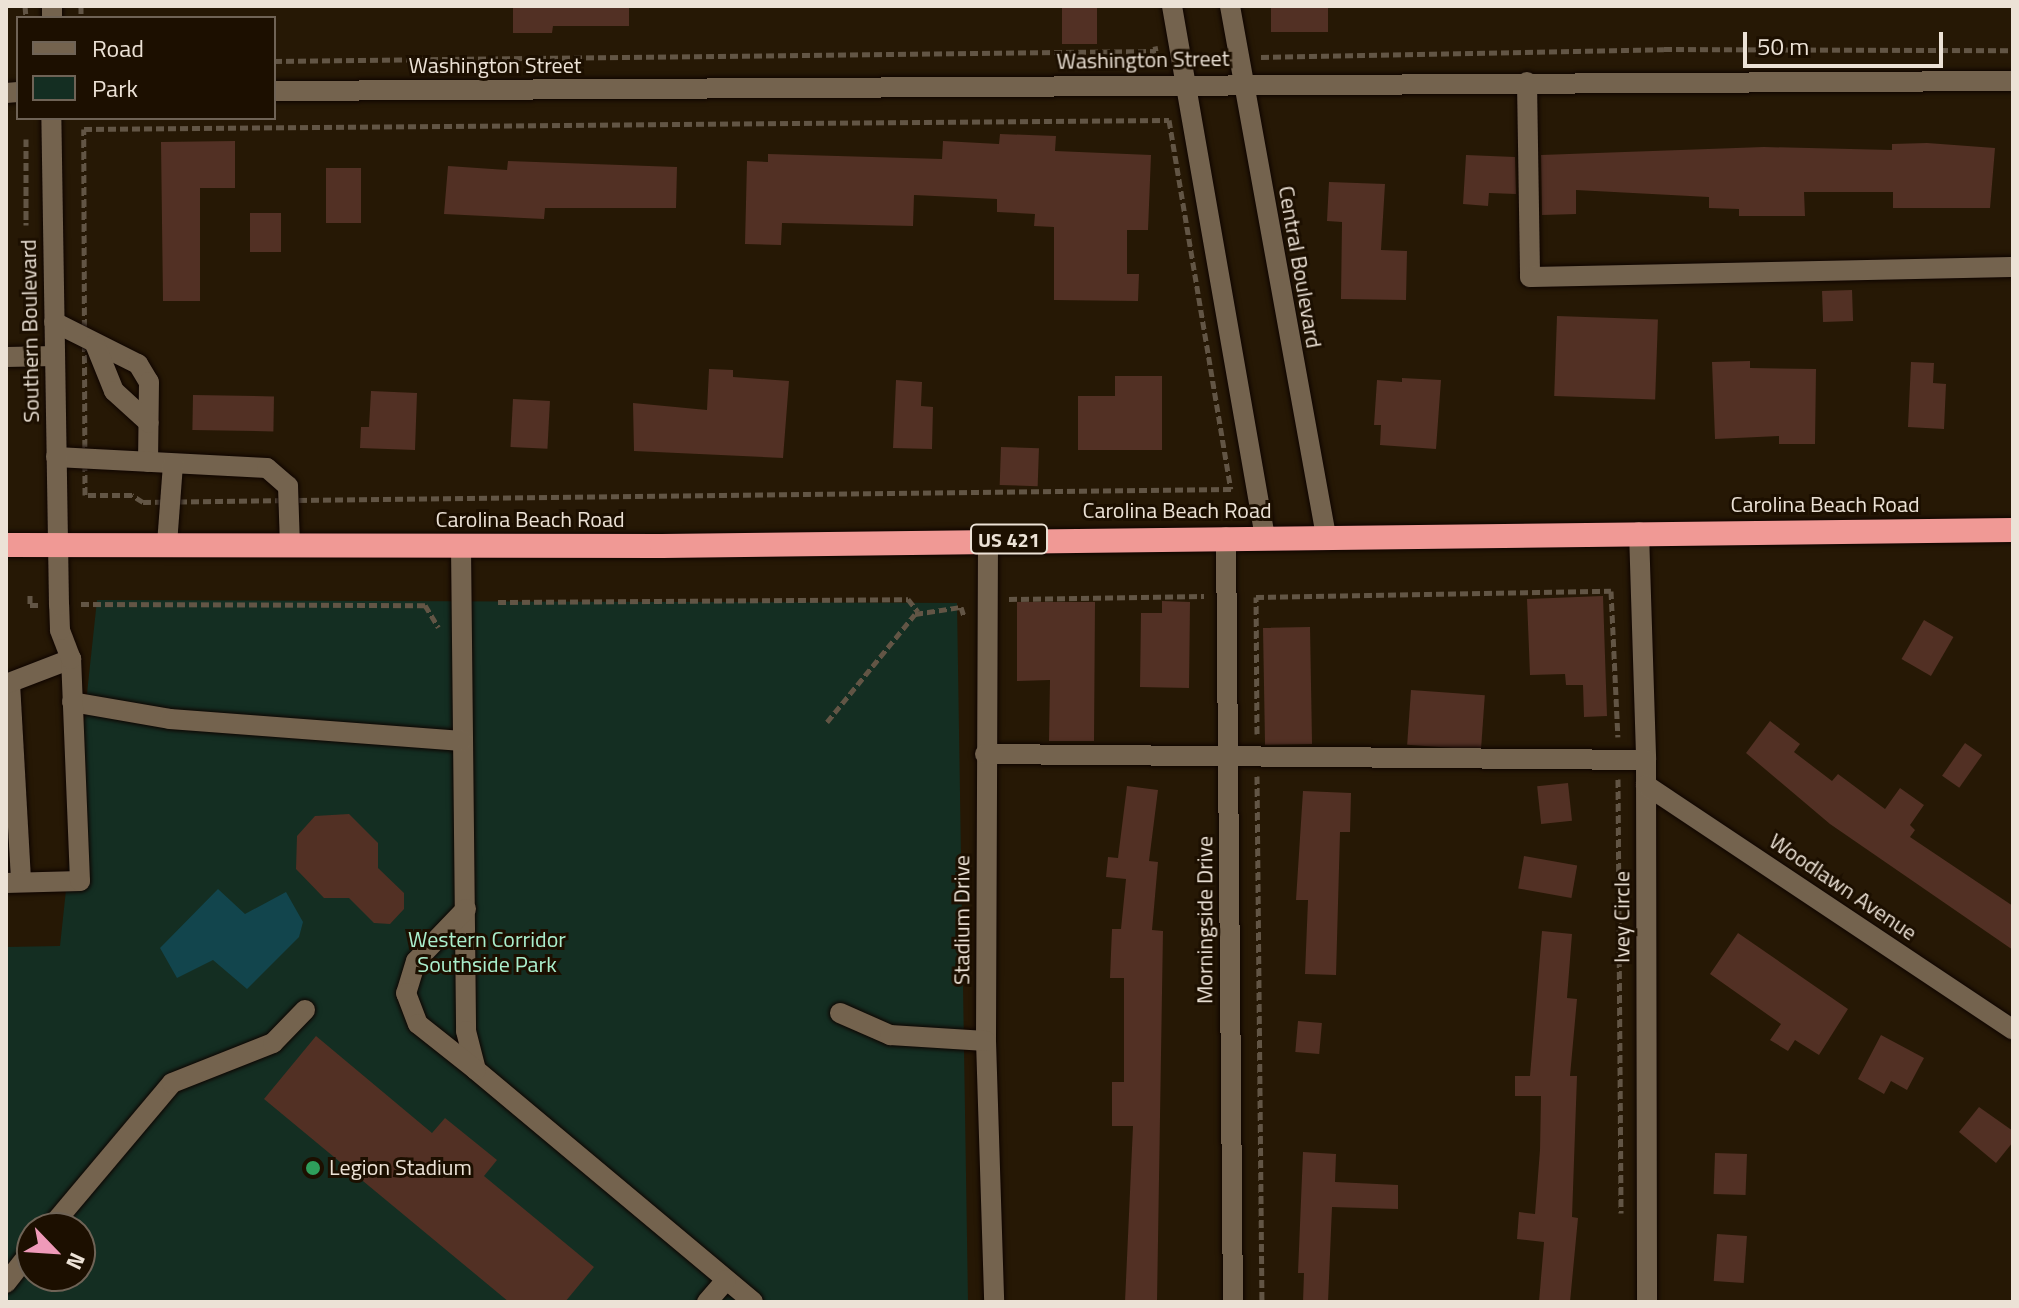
<!DOCTYPE html>
<html>
<head>
<meta charset="utf-8">
<style>
  body { margin:0 }
  #map { position:relative; width:2019px; height:1308px; overflow:hidden; background:#261805; font-family:"Titillium Web",sans-serif }
  div>[style] { position:absolute }
  [style*='--x'] { left:calc(var(--x)*1px); top:calc(var(--y)*1px); width:calc(var(--w)*1px); rotate:calc(var(--a)*1deg) }
  .green>* { inset:0; background:#142e22 }
  .water>* { inset:0; background:#12454d }
  .building>* { inset:0; background:#523024; transform-origin:0 0 }
  .path>* { height:5px; margin-top:-2.5px; transform-origin:0; background:repeating-linear-gradient(90deg,#625545 0 8px,transparent 0 12px) }
  .roads { filter:drop-shadow(0 0 2px #0e0400) drop-shadow(0 0 2px #0e0400) }
  .minor>* { height:20px; margin:-10px; padding:0 10px; transform-origin:10px; border-radius:10px; background:#74634e }
  .highway>* { height:24px; margin:-12px; padding:0 12px; transform-origin:12px; border-radius:12px; background:#f09995 }
  .dots>* { width:22px; height:22px; translate:-50% -50%; box-sizing:border-box; border:4px solid #1c0f00; border-radius:50% }
  span { translate:-50% -50%; white-space:nowrap; text-align:center; line-height:1.15; -webkit-text-stroke:6px #1c0f00; paint-order:stroke }
  .shield-label span { padding:2px 6px; background:#1c0f00; border:2px solid; border-radius:6px; -webkit-text-stroke-width:0 }
  .shield-label { font-size:20px; color:#ece2d6; font-weight:700 }
  .street-label { font-size:22px; color:#ece2d6 }
  .park-label { font-size:22px; color:#aaefcd }
  .poi-label { font-size:22px; color:#ece2d6 }
  .left { translate:0 -50%; text-align:left }
  .frame { position:absolute; inset:0; border:8px solid #ece2d6; pointer-events:none }
  .legend { position:absolute; left:16px; top:16px; width:260px; height:104px; box-sizing:border-box; background:#1c0f00; border:2px solid #6f6356; margin:0; padding:10px 14px; list-style:none; font-size:24px; color:#ece2d6 }
  .legend li { display:flex; align-items:center; gap:16px; height:40px }
  .legend b { width:40px; border:2px solid #6f6356 }
  .north { position:absolute; left:16px; top:1212px; width:80px; height:80px; box-sizing:border-box; background:#1c0f00; border:2px solid #6f6356; border-radius:50%; rotate:115deg; font-size:22px; font-weight:700; line-height:32px; text-align:center; color:#ece2d6 }
  .north::after { content:''; display:block; margin:auto; width:28px; height:36px; background:#ef9ab9; clip-path:polygon(50% 0,100% 100%,50% 72%,0 100%) }
  .scale { position:absolute; left:1743px; top:32px; width:200px; height:36px; box-sizing:border-box; border:4px solid #ece2d6; border-top:0; padding-left:10px; font-size:24px; line-height:28px; white-space:nowrap; color:#ece2d6; -webkit-text-stroke:6px #1c0f00; paint-order:stroke }
</style>
</head>
<body>
<div id="map">
  <div class="green">
    <i style="clip-path:polygon(evenodd,97px 600px,957px 603px,968px 1302px,6px 1302px,6px 947px,60px 946px,97px 600px,32px 1228px,80px 1228px,80px 1276px,32px 1276px,32px 1228px)"></i>
  </div>
  <div class="water">
    <i style="clip-path:polygon(218px 889px,245px 914px,286px 892px,303px 922px,299px 937px,247px 989px,213px 960px,177px 978px,160px 948px)"></i>
  </div>
  <div class="building">
    <i style="clip-path:polygon(513px 6px,629px 6px,629px 26px,553px 26px,552px 33px,513px 33px)"></i>
    <i style="left:1062px;top:6px;width:35px;height:38px"></i>
    <i style="left:1271px;top:6px;width:57px;height:26px"></i>
    <i style="clip-path:polygon(1000px 134px,1056px 136px,1055px 151px,1151px 155px,1148px 230px,1127px 230px,1127px 274px,1139px 274px,1138px 301px,1054px 300px,1054px 227px,1034px 226px,1035px 214px,997px 212px,997px 199px,914px 195px,913px 226px,782px 223px,781px 245px,745px 244px,747px 161px,768px 162px,768px 154px,942px 159px,943px 141px,999px 144px)"></i>
    <i style="clip-path:polygon(235px 141px,235px 188px,200px 188px,200px 301px,163px 301px,161px 142px)"></i>
    <i style="clip-path:polygon(1927px 143px,1995px 148px,1990px 208px,1893px 208px,1893px 192px,1804px 192px,1805px 216px,1739px 216px,1739px 209px,1709px 208px,1709px 197px,1576px 190px,1576px 214px,1542px 215px,1541px 155px,1764px 147px,1892px 150px,1892px 144px)"></i>
    <i style="clip-path:polygon(1466px 155px,1515px 157px,1516px 194px,1489px 193px,1488px 206px,1463px 204px)"></i>
    <i style="clip-path:polygon(508px 161px,677px 167px,676px 208px,545px 208px,544px 219px,444px 214px,448px 166px,507px 170px)"></i>
    <i style="left:326px;top:168px;width:35px;height:55px"></i>
    <i style="clip-path:polygon(1329px 182px,1385px 184px,1381px 250px,1407px 251px,1406px 300px,1341px 299px,1342px 222px,1327px 221px)"></i>
    <i style="left:250px;top:213px;width:31px;height:39px"></i>
    <i style="left:1852px;top:290px;width:31px;height:30px;rotate:88deg"></i>
    <i style="left:1557px;top:316px;width:101px;height:80px;rotate:2deg"></i>
    <i style="clip-path:polygon(1750px 361px,1750px 368px,1816px 369px,1815px 444px,1779px 444px,1779px 436px,1715px 439px,1712px 362px)"></i>
    <i style="clip-path:polygon(1911px 362px,1934px 363px,1933px 383px,1946px 384px,1944px 429px,1908px 427px)"></i>
    <i style="clip-path:polygon(709px 369px,733px 370px,733px 377px,789px 381px,783px 458px,634px 451px,633px 403px,707px 410px)"></i>
    <i style="clip-path:polygon(1115px 376px,1162px 376px,1162px 450px,1078px 450px,1078px 396px,1115px 396px)"></i>
    <i style="clip-path:polygon(1402px 378px,1441px 380px,1436px 449px,1380px 445px,1381px 425px,1374px 425px,1377px 380px,1402px 382px)"></i>
    <i style="clip-path:polygon(896px 380px,922px 382px,921px 406px,933px 407px,932px 449px,893px 448px)"></i>
    <i style="clip-path:polygon(371px 391px,417px 393px,415px 450px,360px 448px,361px 427px,369px 427px)"></i>
    <i style="left:193px;top:395px;width:81px;height:35px;rotate:1deg"></i>
    <i style="left:513px;top:399px;width:37px;height:48px;rotate:3deg"></i>
    <i style="left:1001px;top:447px;width:38px;height:38px;rotate:2deg"></i>
    <i style="clip-path:polygon(1603px 596px,1607px 716px,1584px 717px,1583px 685px,1566px 685px,1565px 674px,1530px 675px,1527px 599px)"></i>
    <i style="clip-path:polygon(1162px 601px,1190px 602px,1189px 688px,1140px 687px,1141px 613px,1162px 613px)"></i>
    <i style="clip-path:polygon(1017px 602px,1095px 602px,1094px 741px,1049px 741px,1050px 680px,1017px 681px)"></i>
    <i style="left:1924px;top:620px;width:34px;height:45px;rotate:30deg"></i>
    <i style="left:1310px;top:627px;width:117px;height:47px;rotate:89deg"></i>
    <i style="left:1411px;top:690px;width:74px;height:55px;rotate:4deg"></i>
    <i style="clip-path:polygon(1770px 721px,1800px 744px,1794px 752px,1832px 781px,1838px 774px,1885px 809px,1900px 788px,1924px 805px,1910px 825px,1915px 830px,1910px 837px,2013px 906px,2013px 950px,1830px 824px,1746px 753px)"></i>
    <i style="left:1965px;top:743px;width:21px;height:40px;rotate:35deg"></i>
    <i style="left:1568px;top:783px;width:38px;height:31px;rotate:84deg"></i>
    <i style="clip-path:polygon(1127px 786px,1158px 790px,1149px 861px,1158px 862px,1152px 930px,1163px 931px,1157px 1302px,1125px 1302px,1133px 1126px,1112px 1126px,1112px 1082px,1124px 1082px,1124px 978px,1110px 978px,1112px 929px,1121px 929px,1126px 879px,1106px 877px,1108px 857px,1118px 858px)"></i>
    <i style="clip-path:polygon(1303px 791px,1351px 793px,1350px 832px,1340px 832px,1336px 975px,1305px 974px,1308px 900px,1296px 900px)"></i>
    <i style="clip-path:polygon(349px 814px,378px 843px,378px 868px,404px 893px,404px 909px,390px 924px,374px 923px,349px 898px,324px 898px,296px 869px,297px 836px,315px 816px)"></i>
    <i style="left:1524px;top:856px;width:54px;height:33px;rotate:10deg"></i>
    <i style="clip-path:polygon(1542px 931px,1572px 934px,1567px 998px,1577px 999px,1570px 1076px,1577px 1076px,1572px 1217px,1578px 1218px,1570px 1302px,1539px 1302px,1544px 1242px,1517px 1239px,1519px 1212px,1535px 1214px,1540px 1150px,1541px 1096px,1515px 1096px,1515px 1076px,1530px 1076px)"></i>
    <i style="clip-path:polygon(1738px 933px,1848px 1009px,1819px 1055px,1795px 1040px,1788px 1051px,1770px 1040px,1781px 1024px,1710px 974px)"></i>
    <i style="left:1298px;top:1021px;width:24px;height:31px;rotate:5deg"></i>
    <i style="clip-path:polygon(1881px 1035px,1924px 1058px,1907px 1090px,1891px 1081px,1884px 1094px,1858px 1079px)"></i>
    <i style="clip-path:polygon(316px 1036px,432px 1133px,445px 1118px,497px 1160px,484px 1176px,594px 1267px,565px 1302px,509px 1302px,264px 1099px)"></i>
    <i style="clip-path:polygon(1979px 1107px,2013px 1131px,2013px 1142px,1996px 1163px,1959px 1132px)"></i>
    <i style="clip-path:polygon(1303px 1152px,1336px 1154px,1335px 1182px,1398px 1185px,1398px 1209px,1332px 1207px,1328px 1302px,1303px 1302px,1304px 1273px,1298px 1273px)"></i>
    <i style="left:1715px;top:1153px;width:32px;height:41px;rotate:2deg"></i>
    <i style="left:1717px;top:1234px;width:30px;height:47px;rotate:4deg"></i>
  </div>
  <div class="path">
    <i style="--x:25;--y:6;--w:12;--a:85"></i>
    <i style="--x:81;--y:6;--w:12;--a:90"></i>
    <i style="--x:1261;--y:57;--w:403;--a:-1.1"></i>
    <i style="--x:1664;--y:49;--w:349;--a:0.2"></i>
    <i style="--x:274;--y:61;--w:882;--a:-0.65"></i>
    <i style="--x:1156;--y:51;--w:5;--a:-101"></i>
    <i style="--x:1169;--y:120;--w:374;--a:80.5"></i>
    <i style="--x:1231;--y:489;--w:1088;--a:179.32"></i>
    <i style="--x:143;--y:502;--w:13;--a:-148"></i>
    <i style="--x:132;--y:495;--w:47;--a:180"></i>
    <i style="--x:85;--y:495;--w:366;--a:-90.2"></i>
    <i style="--x:84;--y:129;--w:1085;--a:-0.48"></i>
    <i style="--x:26;--y:139;--w:86;--a:90"></i>
    <i style="--x:30;--y:595;--w:10;--a:90"></i>
    <i style="--x:30;--y:605;--w:9;--a:0"></i>
    <i style="--x:1009;--y:599;--w:195;--a:-0.9"></i>
    <i style="--x:498;--y:602;--w:410;--a:-0.4"></i>
    <i style="--x:908;--y:599;--w:16;--a:52"></i>
    <i style="--x:81;--y:604;--w:344;--a:0.2"></i>
    <i style="--x:425;--y:605;--w:26;--a:59"></i>
    <i style="--x:827;--y:722;--w:139;--a:-50.8"></i>
    <i style="--x:915;--y:614;--w:47;--a:-8.7"></i>
    <i style="--x:961;--y:607;--w:9;--a:72"></i>
    <i style="--x:1257;--y:734;--w:137;--a:-90.4"></i>
    <i style="--x:1256;--y:597;--w:355;--a:-1"></i>
    <i style="--x:1611;--y:591;--w:146;--a:87.3"></i>
    <i style="--x:1257;--y:776;--w:526;--a:89.46"></i>
    <i style="--x:1618;--y:779;--w:434;--a:89.6"></i>
  </div>
  <div class="roads">
    <div class="minor">
      <i style="--x:1172;--y:6;--w:539;--a:80.07"></i>
      <i style="--x:1230;--y:6;--w:539;--a:79.73"></i>
      <i style="--x:52;--y:18;--w:12;--a:-90"></i>
      <i style="--x:1527;--y:82;--w:195;--a:89.1"></i>
      <i style="--x:1530;--y:277;--w:483;--a:-1.2"></i>
      <i style="--x:274;--y:91;--w:1739;--a:-0.33"></i>
      <i style="--x:6;--y:93;--w:12;--a:-5"></i>
      <i style="--x:54;--y:322;--w:94;--a:26.6"></i>
      <i style="--x:138;--y:364;--w:21;--a:59"></i>
      <i style="--x:149;--y:382;--w:80;--a:90.7"></i>
      <i style="--x:95;--y:344;--w:51;--a:68"></i>
      <i style="--x:114;--y:391;--w:47;--a:42.4"></i>
      <i style="--x:6;--y:357;--w:49;--a:-1.2"></i>
      <i style="--x:56;--y:457;--w:211;--a:3"></i>
      <i style="--x:267;--y:468;--w:28;--a:41"></i>
      <i style="--x:288;--y:486;--w:59;--a:88.1"></i>
      <i style="--x:1639;--y:532;--w:228;--a:88.2"></i>
      <i style="--x:1646;--y:760;--w:542;--a:89.89"></i>
      <i style="--x:1226;--y:537;--w:765;--a:89.48"></i>
      <i style="--x:988;--y:539;--w:502;--a:90.23"></i>
      <i style="--x:986;--y:1041;--w:261;--a:88.2"></i>
      <i style="--x:167;--y:544;--w:80;--a:-85.7"></i>
      <i style="--x:461;--y:546;--w:485;--a:89.4"></i>
      <i style="--x:466;--y:1031;--w:40;--a:75.6"></i>
      <i style="--x:476;--y:1070;--w:361;--a:39.9"></i>
      <i style="--x:10;--y:683;--w:199;--a:86.8"></i>
      <i style="--x:6;--y:684;--w:70;--a:-21"></i>
      <i style="--x:72;--y:702;--w:99;--a:9.8"></i>
      <i style="--x:170;--y:719;--w:293;--a:4.3"></i>
      <i style="--x:985;--y:754;--w:661;--a:0.52"></i>
      <i style="--x:1646;--y:785;--w:441;--a:33.7"></i>
      <i style="--x:6;--y:883;--w:74;--a:-1.5"></i>
      <i style="--x:80;--y:881;--w:222;--a:-92.3"></i>
      <i style="--x:71;--y:659;--w:31;--a:-111"></i>
      <i style="--x:60;--y:630;--w:25;--a:-92"></i>
      <i style="--x:59;--y:605;--w:487;--a:-90.9"></i>
      <i style="--x:466;--y:909;--w:72;--a:133.9"></i>
      <i style="--x:416;--y:961;--w:34;--a:107"></i>
      <i style="--x:406;--y:993;--w:33;--a:69"></i>
      <i style="--x:418;--y:1024;--w:74;--a:38.4"></i>
      <i style="--x:840;--y:1013;--w:55;--a:23.7"></i>
      <i style="--x:890;--y:1035;--w:96;--a:3.6"></i>
      <i style="--x:50;--y:1228;--w:189;--a:-49.9"></i>
      <i style="--x:172;--y:1083;--w:109;--a:-21.6"></i>
      <i style="--x:273;--y:1043;--w:46;--a:-45.9"></i>
      <i style="--x:6;--y:1283;--w:42;--a:-51.8"></i>
      <i style="--x:707;--y:1302;--w:29;--a:-49"></i>
    </div>
    <div class="highway">
      <i style="--x:6;--y:545;--w:656;--a:0.09"></i>
      <i style="--x:662;--y:546;--w:1351;--a:-0.68"></i>
    </div>
  </div>
  <div class="dots">
    <i style="left:313px;top:1168px;background:#2e9e5b"></i>
  </div>
  <div class="shield-label">
    <span style="left:1009px;top:539px">US 421</span>
  </div>
  <div class="street-label">
    <span style="left:1143px;top:60px;rotate:-1deg">Washington Street</span>
    <span style="left:495px;top:66px">Washington Street</span>
    <span style="left:1300px;top:267px;rotate:80deg">Central Boulevard</span>
    <span style="left:30px;top:331px;rotate:-91deg">Southern Boulevard</span>
    <span style="left:1825px;top:505px">Carolina Beach Road</span>
    <span style="left:1177px;top:511px">Carolina Beach Road</span>
    <span style="left:530px;top:520px">Carolina Beach Road</span>
    <span style="left:1843px;top:887px;rotate:34deg">Woodlawn Avenue</span>
    <span style="left:1622px;top:917px;rotate:-90deg">Ivey Circle</span>
    <span style="left:962px;top:920px;rotate:-90deg">Stadium Drive</span>
    <span style="left:1205px;top:920px;rotate:-90deg">Morningside Drive</span>
  </div>
  <div class="park-label">
    <span style="left:487px;top:952px">Western Corridor<br>Southside Park</span>
  </div>
  <div class="poi-label">
    <span class="left" style="left:329px;top:1168px">Legion Stadium</span>
  </div>
  <div class="frame"></div>
  <ul class="legend">
  <li><b style="height:10px;background:#74634e"></b>Road</li>
  <li><b style="height:22px;background:#142e22"></b>Park</li>
  </ul>
  <div class="north">N</div>
  <div class="scale">50 m</div>
</div>
</body>
</html>
